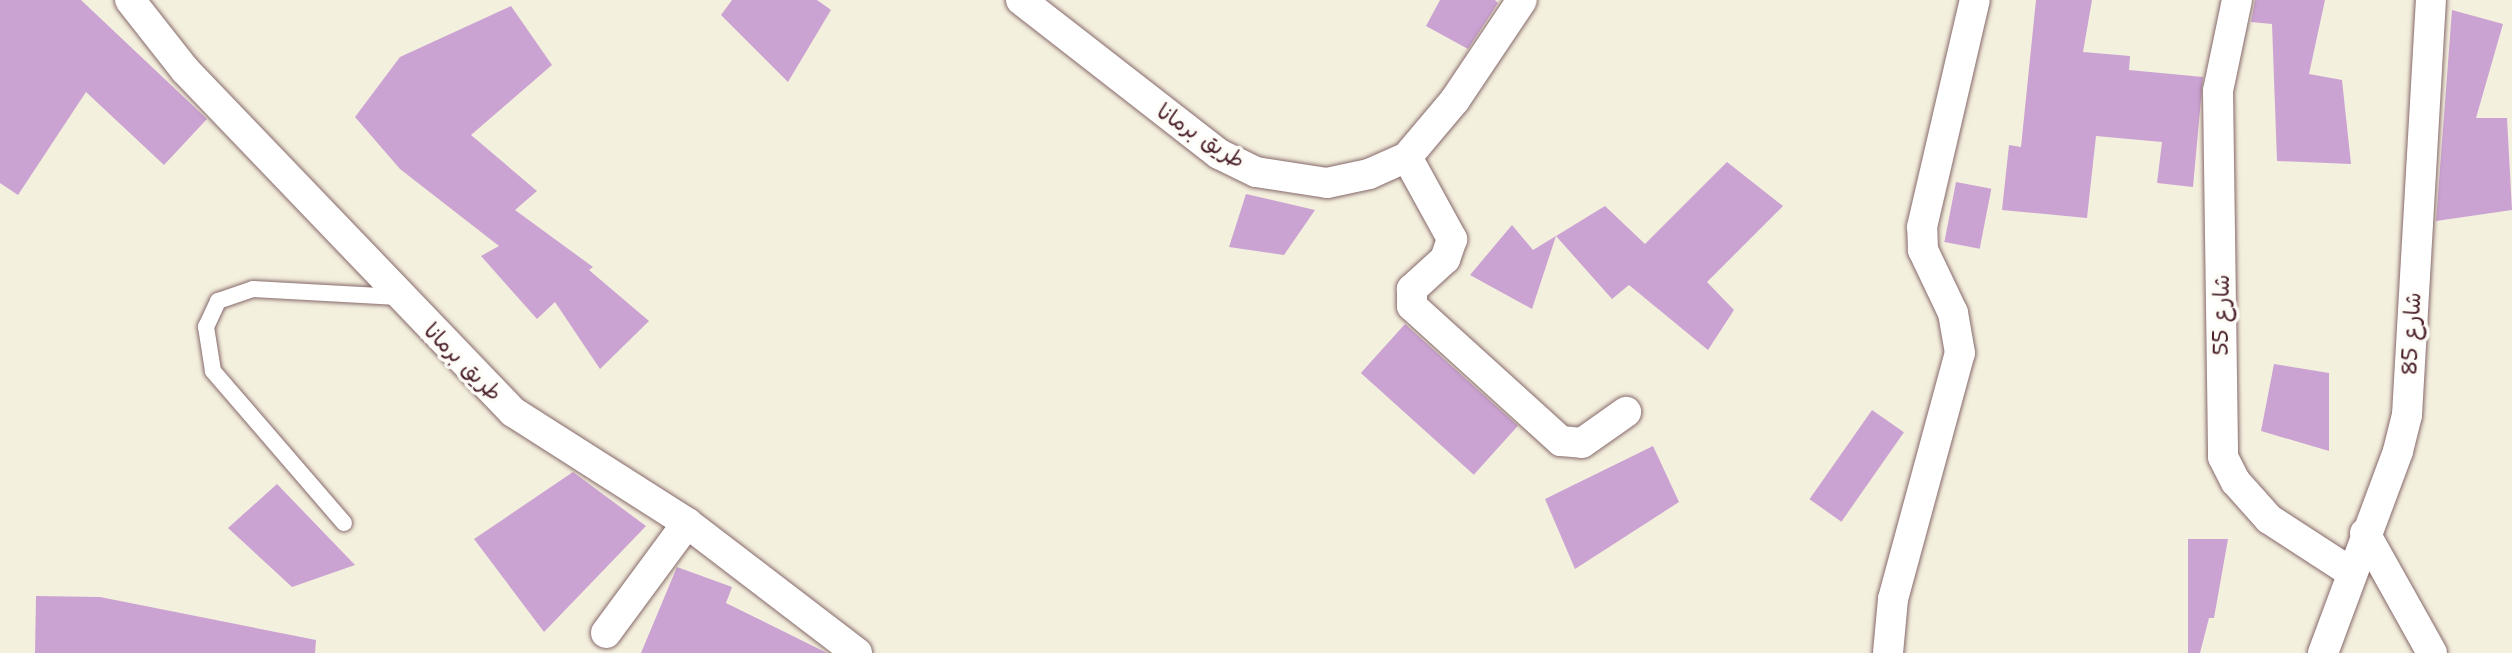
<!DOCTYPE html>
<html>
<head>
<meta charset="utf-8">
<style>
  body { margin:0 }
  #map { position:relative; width:2512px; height:653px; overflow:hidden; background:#f4f0de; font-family:"Shantell Sans","Playpen Sans Arabic",sans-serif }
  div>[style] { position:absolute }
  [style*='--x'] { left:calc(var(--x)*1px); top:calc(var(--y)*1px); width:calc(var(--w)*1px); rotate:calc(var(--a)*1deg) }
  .building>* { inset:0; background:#cba3d3; transform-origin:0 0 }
  .roads { filter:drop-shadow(0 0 2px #86686a) drop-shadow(0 0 2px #86686a) }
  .lane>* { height:16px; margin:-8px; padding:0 8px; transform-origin:8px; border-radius:8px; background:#fff }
  .street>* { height:30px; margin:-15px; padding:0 15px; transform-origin:15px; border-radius:15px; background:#fff }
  span { translate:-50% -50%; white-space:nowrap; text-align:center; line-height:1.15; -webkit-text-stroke:7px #fdfcf7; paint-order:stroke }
  .street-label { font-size:22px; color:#4a1f2b }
</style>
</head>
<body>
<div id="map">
  <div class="building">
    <i style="clip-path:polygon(0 0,81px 0,207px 119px,164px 165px,86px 92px,18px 195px,0 183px)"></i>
    <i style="clip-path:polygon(732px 0,817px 0,831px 10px,788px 82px,721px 15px)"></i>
    <i style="clip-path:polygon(1440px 0,1495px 0,1498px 3px,1468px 49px,1426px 26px)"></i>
    <i style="clip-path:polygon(2036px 0,2092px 0,2083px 52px,2130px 56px,2129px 70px,2203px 77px,2193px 187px,2157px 183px,2162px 142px,2096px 136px,2087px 218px,2002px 210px,2009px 145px,2021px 147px)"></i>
    <i style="clip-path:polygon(2255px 0,2325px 0,2309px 74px,2342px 80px,2351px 164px,2277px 161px,2272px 24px,2251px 22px)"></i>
    <i style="clip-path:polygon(511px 6px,552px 65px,471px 135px,537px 191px,515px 210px,593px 267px,589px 270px,649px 321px,600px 369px,555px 302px,537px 319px,481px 256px,499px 246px,400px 169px,355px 117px,400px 57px)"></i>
    <i style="clip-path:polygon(2452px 10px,2503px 24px,2476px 118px,2507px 118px,2512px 210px,2436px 221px)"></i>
    <i style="clip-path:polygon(1727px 162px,1783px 206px,1707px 282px,1734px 310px,1708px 350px,1629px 285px,1612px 299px,1556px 236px,1605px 206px,1645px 244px)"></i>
    <i style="left:1956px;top:182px;width:36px;height:61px;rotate:11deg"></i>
    <i style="clip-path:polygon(1246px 194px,1315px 210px,1284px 255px,1229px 247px)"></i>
    <i style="clip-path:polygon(1512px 225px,1533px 250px,1556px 236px,1532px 309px,1470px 275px)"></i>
    <i style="left:1405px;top:324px;width:152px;height:66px;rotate:42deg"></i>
    <i style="clip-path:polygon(2274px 364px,2329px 373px,2329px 451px,2261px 431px)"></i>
    <i style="left:1872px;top:410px;width:39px;height:109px;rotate:35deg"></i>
    <i style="clip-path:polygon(1653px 446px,1679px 502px,1575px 569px,1545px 499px)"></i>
    <i style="clip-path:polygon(573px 472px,646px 526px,544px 632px,474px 539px)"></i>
    <i style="clip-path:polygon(277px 484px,355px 565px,292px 587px,228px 528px)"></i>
    <i style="clip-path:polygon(2188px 539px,2228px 539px,2214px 618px,2209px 618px,2200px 653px,2188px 653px)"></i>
    <i style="clip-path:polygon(677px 567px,732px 587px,726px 603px,827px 653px,641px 653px)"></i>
    <i style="clip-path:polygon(36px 596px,100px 597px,316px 640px,315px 653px,35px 653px)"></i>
  </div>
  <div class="roads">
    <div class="lane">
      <i style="--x:344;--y:523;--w:201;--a:-130.8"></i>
      <i style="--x:213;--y:371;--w:45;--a:-99"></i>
      <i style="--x:206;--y:327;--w:29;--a:-65"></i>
      <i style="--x:218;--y:301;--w:37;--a:-19"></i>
      <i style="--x:253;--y:289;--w:145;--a:3.2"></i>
    </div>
    <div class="street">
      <i style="--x:130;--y:0;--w:89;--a:51.8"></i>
      <i style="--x:185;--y:70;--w:474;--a:46.2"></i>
      <i style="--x:513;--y:412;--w:206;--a:32.5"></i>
      <i style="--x:687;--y:523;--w:214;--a:37.4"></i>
      <i style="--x:1021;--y:0;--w:251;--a:37.9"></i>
      <i style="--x:1219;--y:154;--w:41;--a:25.9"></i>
      <i style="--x:1256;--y:172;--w:72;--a:8.8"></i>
      <i style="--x:1327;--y:183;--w:43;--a:-12.1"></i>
      <i style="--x:1369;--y:174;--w:42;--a:-24.1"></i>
      <i style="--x:1407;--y:157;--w:75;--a:-49.9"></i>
      <i style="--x:1455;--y:100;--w:120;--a:-56.2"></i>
      <i style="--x:2237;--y:0;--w:93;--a:101.8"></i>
      <i style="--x:2218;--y:91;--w:366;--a:89.2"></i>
      <i style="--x:2223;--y:457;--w:28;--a:63"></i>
      <i style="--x:2236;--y:482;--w:50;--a:48.3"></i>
      <i style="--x:2269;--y:519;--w:95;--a:33"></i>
      <i style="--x:1407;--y:157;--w:94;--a:61.2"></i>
      <i style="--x:1452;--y:239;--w:21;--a:109"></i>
      <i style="--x:1445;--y:259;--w:45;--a:137.7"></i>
      <i style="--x:1412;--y:289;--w:17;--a:90"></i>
      <i style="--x:1412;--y:306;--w:201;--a:42.2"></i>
      <i style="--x:1561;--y:441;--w:21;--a:5"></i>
      <i style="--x:1582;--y:443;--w:54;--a:-35.2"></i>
      <i style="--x:2365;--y:533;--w:137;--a:60.8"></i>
      <i style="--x:606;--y:633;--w:137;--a:-53.6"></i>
      <i style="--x:1888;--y:653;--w:54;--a:-84.7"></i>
      <i style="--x:1893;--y:599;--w:255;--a:-74.8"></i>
      <i style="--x:1960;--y:353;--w:41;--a:-99.9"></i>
      <i style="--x:1953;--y:313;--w:70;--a:-115.5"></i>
      <i style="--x:1923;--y:250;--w:23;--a:-92"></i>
      <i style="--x:1922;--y:227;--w:233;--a:-76.9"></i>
      <i style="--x:2323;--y:653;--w:215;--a:-69.6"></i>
      <i style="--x:2398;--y:451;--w:37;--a:-76"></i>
      <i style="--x:2407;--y:415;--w:416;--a:-86.7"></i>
    </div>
  </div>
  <div class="street-label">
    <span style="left:1201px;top:136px;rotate:33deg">طريق برمانا</span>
    <span style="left:2221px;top:315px;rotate:-89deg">شارع 55</span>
    <span style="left:2411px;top:334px;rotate:-87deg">شارع 85</span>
    <span style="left:463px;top:362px;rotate:45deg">طريق برمانا</span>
  </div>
</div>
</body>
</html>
